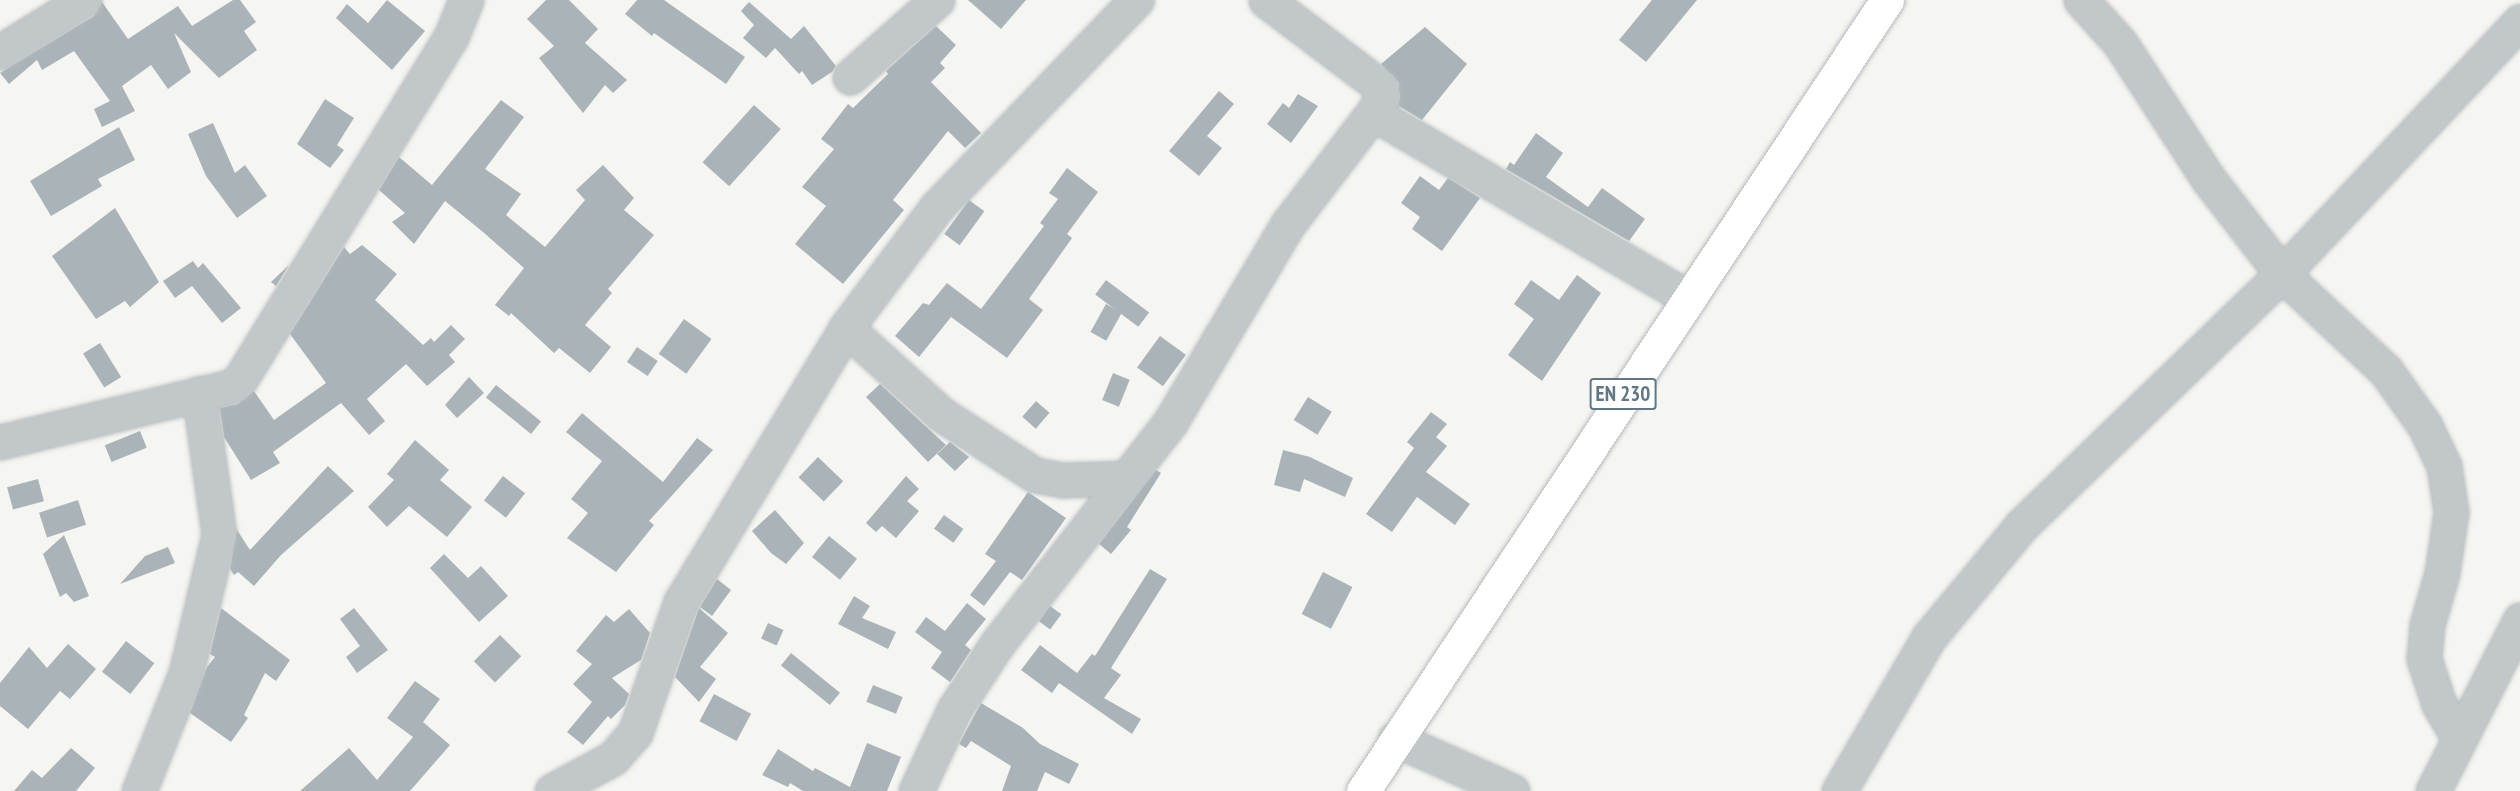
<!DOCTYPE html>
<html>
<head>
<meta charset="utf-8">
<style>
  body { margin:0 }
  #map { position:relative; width:2520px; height:791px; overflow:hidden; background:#f5f5f1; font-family:"PT Sans Narrow",sans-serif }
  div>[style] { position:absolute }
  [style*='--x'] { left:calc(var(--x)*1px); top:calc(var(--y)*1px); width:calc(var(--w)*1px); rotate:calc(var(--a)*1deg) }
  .building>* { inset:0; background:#aab4b8; transform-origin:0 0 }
  .roads { filter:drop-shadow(0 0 2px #b5babd) drop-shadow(0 0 2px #b5babd) }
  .minor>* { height:33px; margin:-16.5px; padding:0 16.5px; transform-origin:16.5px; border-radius:16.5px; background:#c2c7c9 }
  .major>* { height:33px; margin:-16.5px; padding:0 16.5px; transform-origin:16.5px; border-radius:16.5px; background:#fff }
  span { translate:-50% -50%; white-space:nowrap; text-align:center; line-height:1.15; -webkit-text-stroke:6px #fff; paint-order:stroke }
  .shield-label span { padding:2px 4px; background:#fff; border:2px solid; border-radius:4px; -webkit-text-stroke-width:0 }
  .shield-label { font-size:21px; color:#617784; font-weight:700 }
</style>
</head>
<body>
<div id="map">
  <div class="building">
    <i style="clip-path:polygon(233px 0,240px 0,256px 22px,244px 31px,257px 50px,219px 78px,174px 33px,191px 72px,168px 89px,151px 65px,122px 86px,135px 111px,102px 127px,94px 109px,110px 101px,74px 51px,42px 70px,37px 60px,9px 84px,0 73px,94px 16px,102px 2px,128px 39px,178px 6px,192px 26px)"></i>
    <i style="clip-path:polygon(387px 0,425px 31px,392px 70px,336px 18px,347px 4px,368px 23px)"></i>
    <i style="clip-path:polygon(546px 0,569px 0,598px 29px,585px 43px,627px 80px,613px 93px,605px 85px,583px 113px,539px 58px,554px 46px,527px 19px)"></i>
    <i style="clip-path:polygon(637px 0,664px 0,745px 57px,726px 84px,654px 33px,652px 36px,625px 14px)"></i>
    <i style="clip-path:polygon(968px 0,1026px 0,1001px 29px)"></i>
    <i style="clip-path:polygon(1652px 0,1697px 0,1646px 62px,1619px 40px)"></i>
    <i style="clip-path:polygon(749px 2px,791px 39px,804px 26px,836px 66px,832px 72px,812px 85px,802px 71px,799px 74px,775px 48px,766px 58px,743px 38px,754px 25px,741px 11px)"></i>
    <i style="clip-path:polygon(936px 26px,956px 45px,940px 63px,945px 68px,931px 82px,981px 133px,965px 148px,948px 131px,893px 200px,904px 210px,843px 284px,795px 244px,826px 206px,802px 187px,834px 149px,821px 139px,848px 104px,853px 108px,888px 74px,886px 71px)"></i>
    <i style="clip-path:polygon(1425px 27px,1467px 64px,1422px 120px,1399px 106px,1399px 83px,1381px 64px)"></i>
    <i style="clip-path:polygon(1219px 91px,1234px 104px,1207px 136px,1222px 148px,1199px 176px,1169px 151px)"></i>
    <i style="clip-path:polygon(1298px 94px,1318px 106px,1291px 143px,1267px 124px,1283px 103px,1289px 108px)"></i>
    <i style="clip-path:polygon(325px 99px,354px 118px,337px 145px,344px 150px,330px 168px,297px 144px)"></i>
    <i style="clip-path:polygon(501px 100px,524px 117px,485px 169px,521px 194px,506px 215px,545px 247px,585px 200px,576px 190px,603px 165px,634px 198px,624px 210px,654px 235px,608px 289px,612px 293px,585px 325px,611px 347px,590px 373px,559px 348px,554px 353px,511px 313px,509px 316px,495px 305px,524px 268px,483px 232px,445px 201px,414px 244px,392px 222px,405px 213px,379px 190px,399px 157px,432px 185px)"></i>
    <i style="left:754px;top:105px;width:36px;height:77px;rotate:42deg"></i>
    <i style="clip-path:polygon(213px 123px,235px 173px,245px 165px,267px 196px,237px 218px,206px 176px,188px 134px)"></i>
    <i style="clip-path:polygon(119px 127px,135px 160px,98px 179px,102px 186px,51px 216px,30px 181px)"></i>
    <i style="clip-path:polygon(1536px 133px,1563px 153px,1546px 177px,1588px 207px,1602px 188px,1645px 219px,1629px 241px,1506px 169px,1510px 162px,1514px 165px)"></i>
    <i style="clip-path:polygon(1067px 168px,1098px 192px,1067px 234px,1072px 238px,1029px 299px,1043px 310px,1007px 358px,951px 317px,919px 357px,895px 336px,923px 303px,929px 305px,947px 283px,981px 309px,1044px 226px,1040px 223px,1058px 199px,1049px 193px)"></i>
    <i style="clip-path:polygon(1420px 176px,1439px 190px,1448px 178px,1480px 198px,1442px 251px,1412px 229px,1420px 217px,1401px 203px)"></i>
    <i style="left:969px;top:200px;width:19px;height:42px;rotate:36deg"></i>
    <i style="clip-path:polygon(115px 208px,159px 282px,130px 307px,125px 301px,96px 319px,52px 256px)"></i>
    <i style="clip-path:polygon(362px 245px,397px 274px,375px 300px,423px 345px,431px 338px,434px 342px,451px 325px,465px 339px,449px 355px,455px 362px,427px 386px,406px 364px,367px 399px,385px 421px,369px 435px,341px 403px,273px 452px,280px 463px,251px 480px,224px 437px,220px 408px,238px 404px,254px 391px,274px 420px,326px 383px,290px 334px,344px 247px,350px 254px)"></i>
    <i style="clip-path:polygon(193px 261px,198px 268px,203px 263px,241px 308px,222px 323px,192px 286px,175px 298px,163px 281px)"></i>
    <i style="clip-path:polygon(289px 265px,276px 286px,271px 282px)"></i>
    <i style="clip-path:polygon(1577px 275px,1601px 293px,1542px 381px,1508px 355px,1534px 319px,1514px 304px,1531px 280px,1559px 300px)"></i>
    <i style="left:1106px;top:280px;width:54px;height:18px;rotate:37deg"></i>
    <i style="left:1106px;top:304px;width:18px;height:32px;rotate:29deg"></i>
    <i style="left:684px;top:319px;width:34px;height:43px;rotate:36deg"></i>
    <i style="left:1160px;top:336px;width:32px;height:39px;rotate:36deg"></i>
    <i style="left:100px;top:343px;width:40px;height:20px;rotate:58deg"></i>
    <i style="left:637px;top:347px;width:25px;height:18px;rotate:34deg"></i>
    <i style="left:1113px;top:373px;width:18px;height:29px;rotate:22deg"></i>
    <i style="clip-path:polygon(469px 377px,484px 393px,457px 418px,445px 405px)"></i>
    <i style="clip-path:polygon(880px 384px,946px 445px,928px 462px,866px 397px)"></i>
    <i style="left:496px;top:385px;width:58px;height:16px;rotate:39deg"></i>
    <i style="left:1308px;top:397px;width:28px;height:27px;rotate:32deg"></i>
    <i style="left:1036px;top:401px;width:18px;height:21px;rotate:41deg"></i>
    <i style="clip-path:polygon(1431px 412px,1447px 424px,1436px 437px,1447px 446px,1426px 472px,1470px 504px,1455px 525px,1417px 497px,1392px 532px,1366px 514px,1414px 448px,1407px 442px)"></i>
    <i style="clip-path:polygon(582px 413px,663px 482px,697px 438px,713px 450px,649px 521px,654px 525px,616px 572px,567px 538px,588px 513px,571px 499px,602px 461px,566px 432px)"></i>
    <i style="left:140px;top:431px;width:18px;height:38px;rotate:68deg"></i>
    <i style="clip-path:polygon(415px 440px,449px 470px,440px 480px,472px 507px,447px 537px,409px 506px,387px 527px,368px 507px,394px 480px,387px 474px)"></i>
    <i style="clip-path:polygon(950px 442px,969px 457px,955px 471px,937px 454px)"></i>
    <i style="clip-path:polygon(1283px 450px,1310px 457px,1353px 478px,1345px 497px,1304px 479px,1300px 492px,1274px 485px)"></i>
    <i style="left:818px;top:457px;width:35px;height:28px;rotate:44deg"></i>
    <i style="clip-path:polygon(328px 466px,354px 491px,281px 555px,254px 586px,238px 572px,234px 575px,230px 569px,237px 530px,250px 550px)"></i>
    <i style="clip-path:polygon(1156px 470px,1161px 473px,1127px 527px,1131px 530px,1111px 554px,1099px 544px)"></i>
    <i style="left:503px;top:476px;width:28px;height:31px;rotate:38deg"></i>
    <i style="clip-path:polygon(906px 476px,919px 489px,907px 501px,919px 511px,896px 538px,882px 526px,876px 532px,866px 523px)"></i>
    <i style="left:38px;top:479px;width:23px;height:32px;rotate:75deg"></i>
    <i style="clip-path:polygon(1028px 492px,1066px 518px,1022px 580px,1010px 572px,984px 606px,970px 595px,996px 561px,985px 554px)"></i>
    <i style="left:78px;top:500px;width:26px;height:41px;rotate:72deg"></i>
    <i style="clip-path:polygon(775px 510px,804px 543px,786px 564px,771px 553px,752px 531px)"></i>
    <i style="left:944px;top:515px;width:24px;height:17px;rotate:36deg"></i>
    <i style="clip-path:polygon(64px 535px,89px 596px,74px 602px,66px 593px,60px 597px,43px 554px)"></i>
    <i style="left:829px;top:536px;width:36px;height:27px;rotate:39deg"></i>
    <i style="clip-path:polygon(168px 547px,175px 563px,120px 584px,145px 556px)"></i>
    <i style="clip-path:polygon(444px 554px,468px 578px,481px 566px,508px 596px,479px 622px,430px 568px)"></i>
    <i style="clip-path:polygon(1150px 569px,1167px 579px,1111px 668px,1121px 675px,1104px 698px,1141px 719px,1132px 734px,1059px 683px,1052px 693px,1021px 670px,1040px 645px,1077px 673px,1092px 654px,1095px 656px)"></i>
    <i style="left:1323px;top:572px;width:33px;height:47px;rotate:27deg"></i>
    <i style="clip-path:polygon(717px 579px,731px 590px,712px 616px,700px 607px)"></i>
    <i style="clip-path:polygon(854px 596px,870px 606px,862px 618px,896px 632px,888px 649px,838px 624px)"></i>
    <i style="clip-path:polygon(967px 603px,986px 619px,965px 645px,971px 650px,950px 682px,931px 668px,942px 652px,915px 632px,926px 617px,945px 631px)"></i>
    <i style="left:1050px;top:606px;width:14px;height:19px;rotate:36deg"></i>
    <i style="clip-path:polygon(221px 608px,290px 660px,276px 681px,265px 673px,244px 715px,248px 718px,231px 742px,190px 713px,207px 667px,215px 657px,210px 654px)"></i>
    <i style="clip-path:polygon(354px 608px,388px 650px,357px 673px,346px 657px,360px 646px,340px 619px)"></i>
    <i style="clip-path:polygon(699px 608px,728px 633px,700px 667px,716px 679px,699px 702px,675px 677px)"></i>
    <i style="clip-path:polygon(629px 609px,650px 633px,641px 660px,612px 678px,629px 694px,625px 705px,611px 719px,608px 716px,583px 745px,567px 732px,592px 702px,573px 684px,592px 664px,576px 651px,606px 615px,614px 622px)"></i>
    <i style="left:768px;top:623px;width:17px;height:17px;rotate:24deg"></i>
    <i style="left:500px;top:635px;width:30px;height:37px;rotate:45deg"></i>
    <i style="left:126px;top:641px;width:36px;height:39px;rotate:38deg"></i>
    <i style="clip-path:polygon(68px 644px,96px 669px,70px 699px,60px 691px,28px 729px,0 706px,0 683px,29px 647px,47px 668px)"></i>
    <i style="left:791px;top:653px;width:63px;height:16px;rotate:39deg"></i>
    <i style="clip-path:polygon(415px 681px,440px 699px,423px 722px,450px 745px,410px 791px,300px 791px,349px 748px,377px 780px,413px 737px,387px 718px)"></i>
    <i style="left:873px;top:685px;width:32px;height:18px;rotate:22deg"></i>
    <i style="left:714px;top:694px;width:42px;height:31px;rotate:28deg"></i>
    <i style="clip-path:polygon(981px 703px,1023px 728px,1040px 744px,1079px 764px,1069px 784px,1045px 772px,1037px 791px,1002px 791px,1011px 766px,971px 741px,966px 748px,959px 744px)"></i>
    <i style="clip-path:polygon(867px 743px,901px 757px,887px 791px,803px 791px,790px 783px,788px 787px,762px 775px,778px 749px,813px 771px,815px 768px,850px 787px)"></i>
    <i style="clip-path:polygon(71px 748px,95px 768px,76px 791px,14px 791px,32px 770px,42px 778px)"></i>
  </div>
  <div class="roads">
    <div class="minor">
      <i style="--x:1266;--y:0;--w:144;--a:37.1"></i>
      <i style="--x:1381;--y:87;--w:9;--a:77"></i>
      <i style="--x:1383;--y:96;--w:20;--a:120"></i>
      <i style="--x:2081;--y:0;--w:58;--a:47.8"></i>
      <i style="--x:2120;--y:43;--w:163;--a:57"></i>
      <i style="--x:2209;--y:180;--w:119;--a:52.2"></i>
      <i style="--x:2282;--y:274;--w:142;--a:43"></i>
      <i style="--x:2386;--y:371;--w:67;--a:54.7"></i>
      <i style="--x:2425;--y:426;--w:44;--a:64.6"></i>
      <i style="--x:2444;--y:466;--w:47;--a:81.3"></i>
      <i style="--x:2451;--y:512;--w:62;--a:98.4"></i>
      <i style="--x:2442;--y:573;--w:54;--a:106.1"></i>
      <i style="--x:2427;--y:625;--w:34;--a:95"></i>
      <i style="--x:2424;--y:659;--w:47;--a:71.6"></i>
      <i style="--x:2439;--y:704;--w:39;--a:60"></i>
      <i style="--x:0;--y:52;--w:99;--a:-31.8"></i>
      <i style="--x:850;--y:77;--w:116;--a:-41.5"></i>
      <i style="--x:846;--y:328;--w:128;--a:42.2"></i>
      <i style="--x:941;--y:414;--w:112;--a:33"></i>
      <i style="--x:1035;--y:475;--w:27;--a:10"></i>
      <i style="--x:1062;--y:480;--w:65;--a:-1.8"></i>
      <i style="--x:0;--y:442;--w:240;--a:-13.5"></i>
      <i style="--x:233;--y:386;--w:11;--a:-45"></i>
      <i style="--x:241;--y:378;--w:400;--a:-58.4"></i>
      <i style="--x:451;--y:37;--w:40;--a:-68"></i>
      <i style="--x:1395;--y:739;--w:128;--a:24"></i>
      <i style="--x:139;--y:791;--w:127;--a:-68.3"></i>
      <i style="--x:186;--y:673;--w:142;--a:-76.6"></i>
      <i style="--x:219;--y:535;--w:143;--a:-98"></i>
      <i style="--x:552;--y:791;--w:69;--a:-28.4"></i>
      <i style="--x:613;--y:758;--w:33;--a:-49"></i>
      <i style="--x:635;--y:733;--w:139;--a:-70.7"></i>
      <i style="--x:681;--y:602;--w:320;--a:-58.9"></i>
      <i style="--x:846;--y:328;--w:150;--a:-53.1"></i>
      <i style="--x:936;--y:208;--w:289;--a:-46.1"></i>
      <i style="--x:916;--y:791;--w:89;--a:-64.9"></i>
      <i style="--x:954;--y:710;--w:79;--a:-56.9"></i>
      <i style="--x:997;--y:644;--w:283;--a:-52"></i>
      <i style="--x:1171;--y:421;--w:229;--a:-59.3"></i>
      <i style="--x:1288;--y:224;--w:140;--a:-52.6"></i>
      <i style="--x:1373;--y:113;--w:364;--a:30.4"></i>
      <i style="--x:1839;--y:791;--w:178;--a:-59.7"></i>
      <i style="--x:1929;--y:637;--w:144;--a:-50.3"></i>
      <i style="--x:2021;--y:526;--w:363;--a:-44"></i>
      <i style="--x:2282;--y:274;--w:347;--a:-46.7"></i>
      <i style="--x:2433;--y:791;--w:192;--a:-63"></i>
    </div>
    <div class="major">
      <i style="--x:1363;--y:791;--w:949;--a:-56.48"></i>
    </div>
  </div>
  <div class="shield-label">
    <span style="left:1623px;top:394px">EN 230</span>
  </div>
</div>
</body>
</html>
